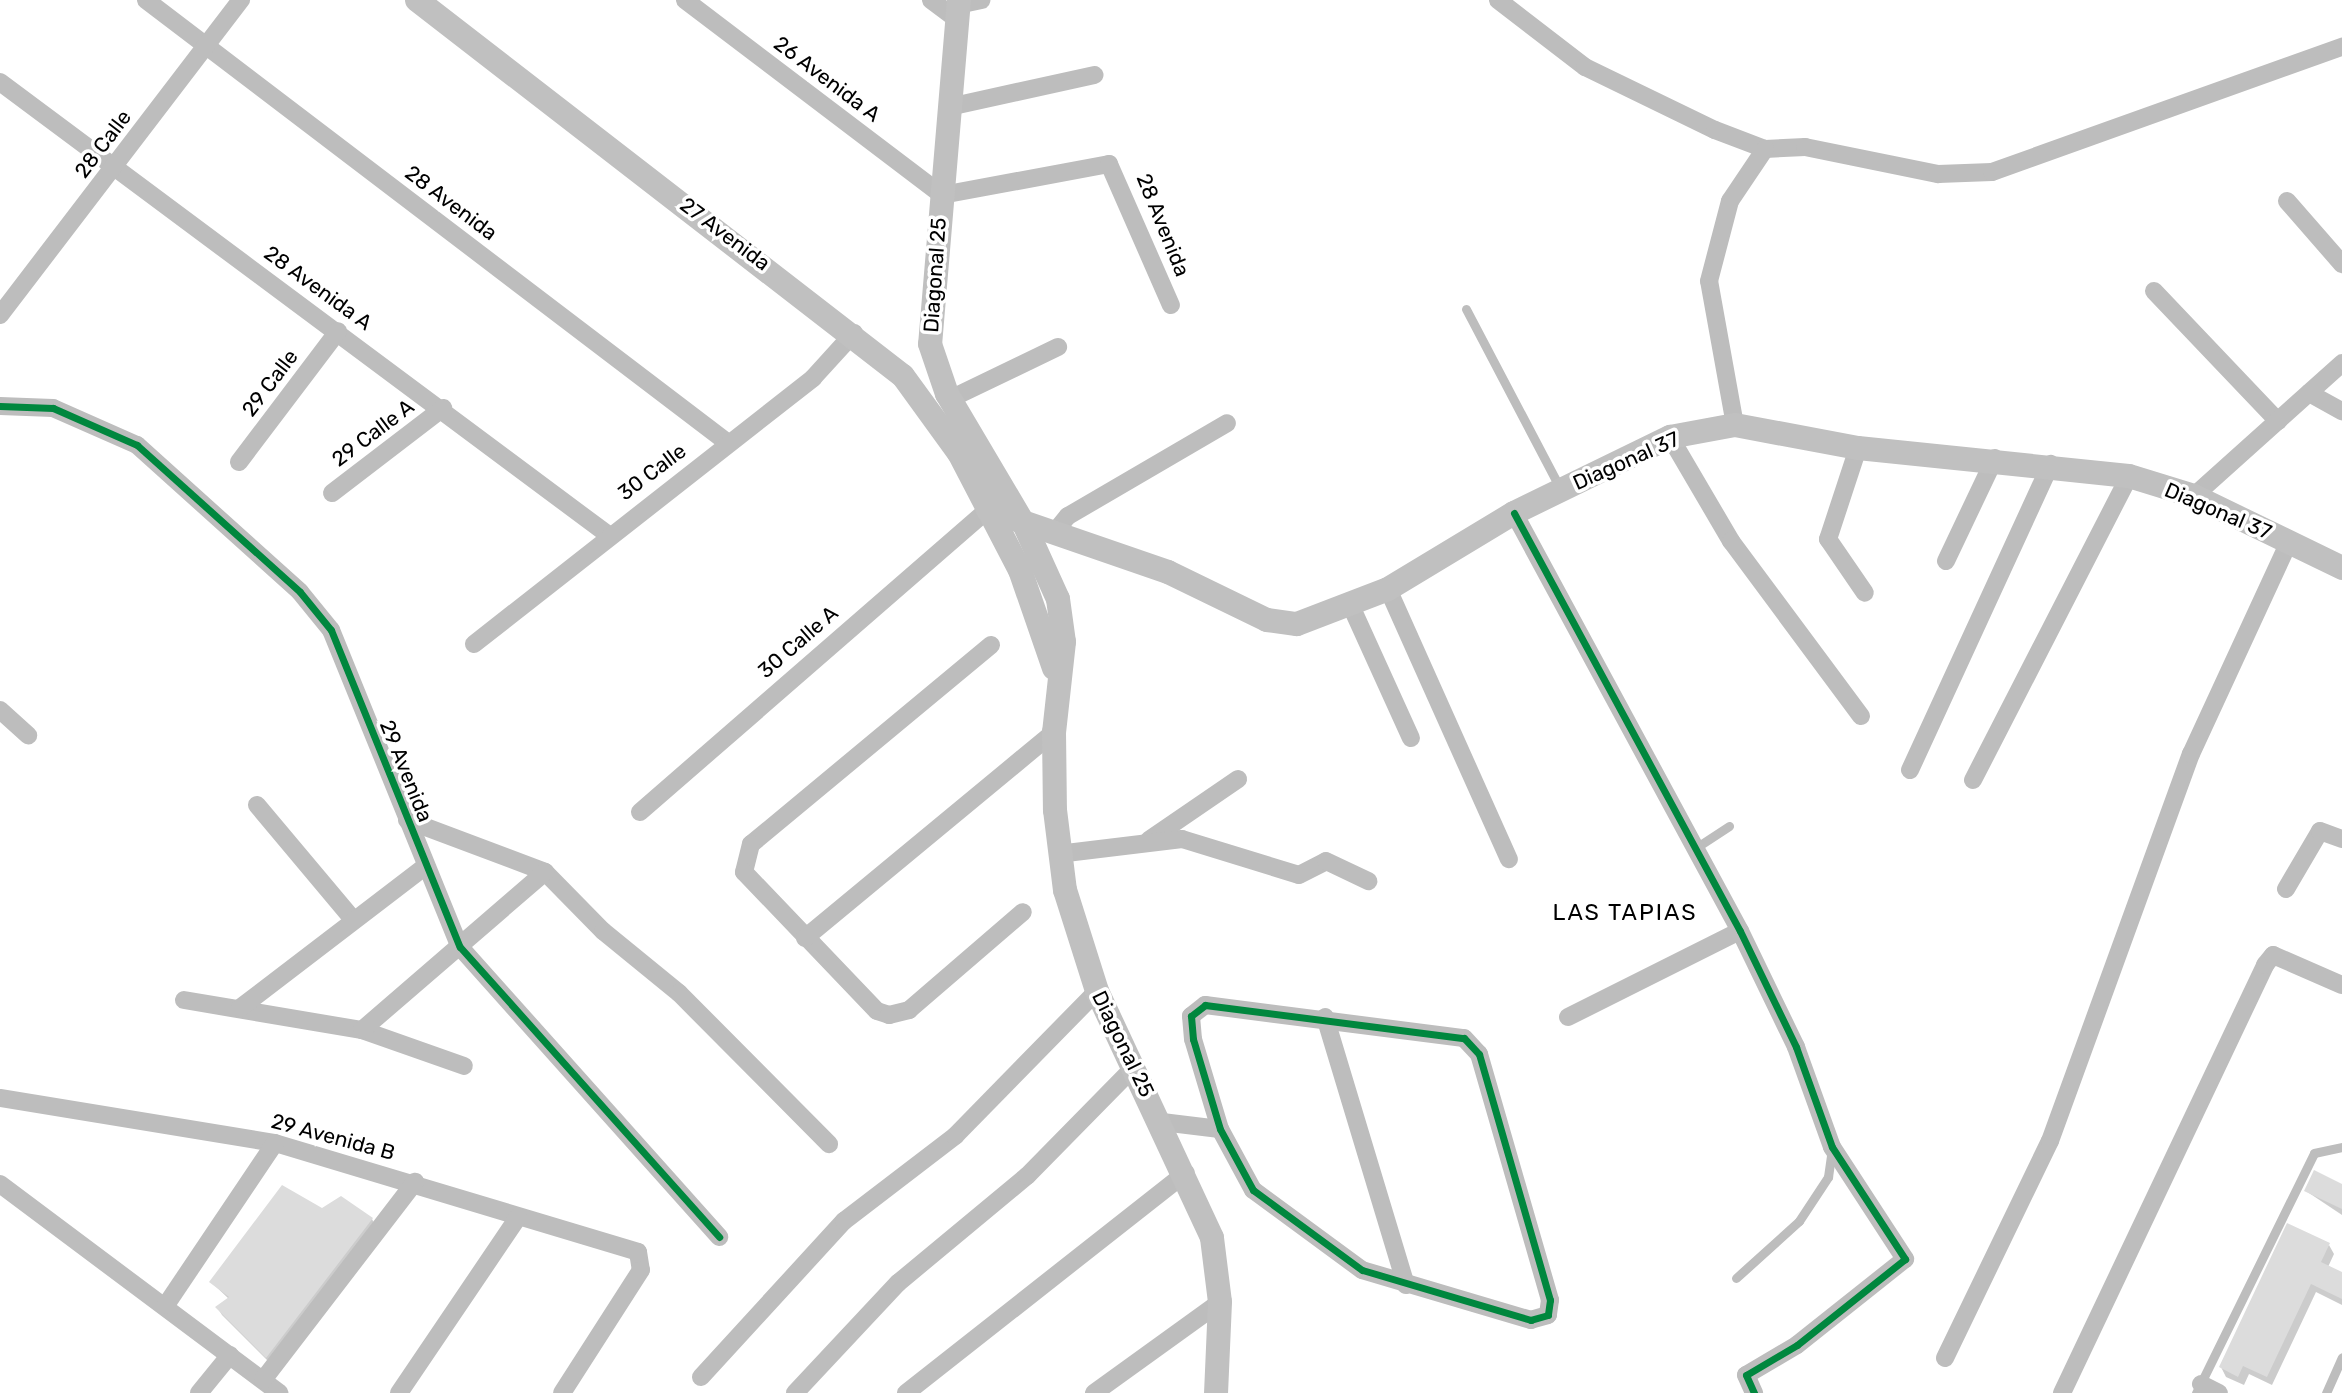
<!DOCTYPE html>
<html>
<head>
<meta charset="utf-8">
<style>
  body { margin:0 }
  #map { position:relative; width:2342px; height:1393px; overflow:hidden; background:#fff; font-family:Rubik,sans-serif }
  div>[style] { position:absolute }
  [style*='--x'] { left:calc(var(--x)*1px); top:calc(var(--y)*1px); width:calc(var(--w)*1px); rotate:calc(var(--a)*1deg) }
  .shadow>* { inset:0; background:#0003 }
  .building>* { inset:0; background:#dcdcdc }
  .lane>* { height:9px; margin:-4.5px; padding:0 4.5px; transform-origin:4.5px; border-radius:4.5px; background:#bdbdbd }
  .street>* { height:18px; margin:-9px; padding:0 9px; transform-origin:9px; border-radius:9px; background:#bdbdbd }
  .secondary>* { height:24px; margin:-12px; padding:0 12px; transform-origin:12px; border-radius:12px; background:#c0c0c0 }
  .cycleway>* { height:7px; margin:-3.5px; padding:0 3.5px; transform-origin:3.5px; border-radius:3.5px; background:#00873e }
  span { translate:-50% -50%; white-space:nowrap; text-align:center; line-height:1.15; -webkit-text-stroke:7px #fff; paint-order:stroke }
  .street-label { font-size:21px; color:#000 }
  .neighbourhood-label { font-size:23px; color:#000; letter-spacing:2px }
</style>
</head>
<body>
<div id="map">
  <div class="shadow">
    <i style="clip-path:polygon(2342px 1186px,2342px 1215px,2306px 1191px)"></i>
    <i style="clip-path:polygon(322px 1210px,372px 1219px,376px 1227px,271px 1364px,222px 1315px,217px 1307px,229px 1299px,211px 1282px)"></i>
    <i style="clip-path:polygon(2329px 1245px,2334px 1254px,2328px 1267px,2342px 1274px,2342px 1305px,2316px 1292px,2272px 1385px,2249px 1374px,2244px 1385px,2226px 1377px,2221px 1367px)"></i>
  </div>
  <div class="building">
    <i style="clip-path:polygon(2314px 1170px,2342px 1184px,2342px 1209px,2304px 1191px)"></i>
    <i style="clip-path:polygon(282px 1185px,322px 1208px,341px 1196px,373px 1218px,266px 1358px,215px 1307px,229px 1297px,209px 1282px)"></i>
    <i style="clip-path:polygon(2287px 1223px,2330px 1243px,2321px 1262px,2342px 1272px,2342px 1299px,2311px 1284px,2267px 1377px,2243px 1366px,2238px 1377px,2219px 1367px)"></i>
  </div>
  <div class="lane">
    <i style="--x:1466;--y:309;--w:204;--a:62.3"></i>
    <i style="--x:1694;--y:849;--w:42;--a:-33.3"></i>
    <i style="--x:1736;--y:1278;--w:85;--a:-42.1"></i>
    <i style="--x:1799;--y:1221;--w:53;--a:-56.6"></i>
    <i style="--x:1828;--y:1177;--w:28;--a:-82"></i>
    <i style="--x:2196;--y:1393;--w:267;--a:-63.8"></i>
    <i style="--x:2314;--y:1153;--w:29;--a:-12"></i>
    <i style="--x:2326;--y:1393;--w:39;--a:-66"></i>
  </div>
  <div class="street">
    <i style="--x:146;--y:0;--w:731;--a:37.28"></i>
    <i style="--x:685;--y:0;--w:323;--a:37.2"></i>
    <i style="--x:942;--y:195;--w:170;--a:-10.5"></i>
    <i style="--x:1109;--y:164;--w:154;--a:66.3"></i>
    <i style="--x:931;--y:0;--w:31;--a:37"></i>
    <i style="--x:1498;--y:0;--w:110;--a:37.6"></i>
    <i style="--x:1585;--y:67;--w:144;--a:25.9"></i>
    <i style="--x:1715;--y:130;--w:53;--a:20.8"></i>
    <i style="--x:1765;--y:149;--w:40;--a:-2.9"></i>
    <i style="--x:1805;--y:147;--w:136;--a:11.5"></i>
    <i style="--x:1938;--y:174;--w:54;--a:-2.1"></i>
    <i style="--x:1992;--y:172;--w:372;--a:-19.7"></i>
    <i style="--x:958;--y:5;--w:24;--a:-12"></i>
    <i style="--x:0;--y:82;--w:757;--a:36.67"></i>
    <i style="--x:949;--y:107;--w:149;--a:-12.4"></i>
    <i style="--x:2287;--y:201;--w:84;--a:48.9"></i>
    <i style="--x:2154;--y:291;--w:180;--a:46.4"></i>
    <i style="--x:0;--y:315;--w:397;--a:-52.6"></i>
    <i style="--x:2309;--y:393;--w:38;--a:29"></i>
    <i style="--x:950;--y:399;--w:120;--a:-25.7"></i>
    <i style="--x:0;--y:406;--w:53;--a:2.2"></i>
    <i style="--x:53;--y:408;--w:92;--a:23.8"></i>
    <i style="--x:137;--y:445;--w:219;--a:42"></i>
    <i style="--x:300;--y:592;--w:49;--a:50.8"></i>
    <i style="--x:331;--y:630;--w:342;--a:67.9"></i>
    <i style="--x:460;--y:947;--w:389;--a:48.2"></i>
    <i style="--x:1735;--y:425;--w:146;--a:-100.2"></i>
    <i style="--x:1709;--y:281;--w:83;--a:-75.3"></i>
    <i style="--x:1730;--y:201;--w:63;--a:-56.1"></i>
    <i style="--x:1670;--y:437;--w:121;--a:59.6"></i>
    <i style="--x:1731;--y:541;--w:218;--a:53.4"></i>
    <i style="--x:1858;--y:448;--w:96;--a:108.2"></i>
    <i style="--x:1828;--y:539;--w:65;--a:55.6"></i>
    <i style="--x:239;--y:462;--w:164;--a:-52.9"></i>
    <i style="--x:332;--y:493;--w:140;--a:-37.4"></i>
    <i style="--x:2194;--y:496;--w:199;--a:-41.9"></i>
    <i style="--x:1514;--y:513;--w:475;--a:61.6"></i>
    <i style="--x:1740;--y:931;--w:129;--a:64.2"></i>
    <i style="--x:1796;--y:1047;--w:106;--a:70.2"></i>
    <i style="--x:1832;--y:1147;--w:134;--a:56.9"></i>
    <i style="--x:1905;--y:1259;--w:138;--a:141.5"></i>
    <i style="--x:1797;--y:1345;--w:59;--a:149.5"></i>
    <i style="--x:1746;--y:1375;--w:20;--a:66"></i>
    <i style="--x:1054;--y:533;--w:22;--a:-51"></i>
    <i style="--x:1068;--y:516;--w:184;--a:-30.3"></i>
    <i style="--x:1946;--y:561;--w:114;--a:-64.6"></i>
    <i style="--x:1388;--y:589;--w:296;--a:65.9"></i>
    <i style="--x:1351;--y:606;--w:145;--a:65.6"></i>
    <i style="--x:474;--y:644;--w:431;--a:-38.1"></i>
    <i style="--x:813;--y:378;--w:61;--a:-47.7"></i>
    <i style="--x:991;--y:645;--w:312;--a:140.3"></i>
    <i style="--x:751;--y:844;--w:29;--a:104"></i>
    <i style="--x:744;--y:872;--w:192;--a:46.3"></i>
    <i style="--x:877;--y:1011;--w:13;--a:18"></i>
    <i style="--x:889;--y:1015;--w:21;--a:-14"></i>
    <i style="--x:909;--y:1010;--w:150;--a:-40.7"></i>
    <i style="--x:0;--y:710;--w:38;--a:42"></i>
    <i style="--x:1910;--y:770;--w:337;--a:-65.3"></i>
    <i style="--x:1973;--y:780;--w:342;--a:-62.8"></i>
    <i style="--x:257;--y:805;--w:146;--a:50"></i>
    <i style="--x:640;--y:812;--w:461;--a:-41"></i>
    <i style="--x:407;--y:820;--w:147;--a:20.6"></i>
    <i style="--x:545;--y:872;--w:83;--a:45.5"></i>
    <i style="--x:603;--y:931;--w:98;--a:39.2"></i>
    <i style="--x:679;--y:993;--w:213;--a:45.2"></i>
    <i style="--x:1149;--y:840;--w:108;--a:-34.4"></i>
    <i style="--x:1058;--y:854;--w:125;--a:-6.9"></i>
    <i style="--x:1182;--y:839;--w:122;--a:17.1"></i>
    <i style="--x:1299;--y:875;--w:30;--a:-27"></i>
    <i style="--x:1326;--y:861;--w:47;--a:25.5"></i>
    <i style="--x:2286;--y:889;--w:67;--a:-59.6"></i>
    <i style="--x:2320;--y:831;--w:23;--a:20"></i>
    <i style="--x:805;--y:938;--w:323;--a:-39.6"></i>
    <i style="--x:184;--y:1000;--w:181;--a:9.6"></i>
    <i style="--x:362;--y:1030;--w:108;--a:19.4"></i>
    <i style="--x:1205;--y:1005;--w:261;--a:7.3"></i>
    <i style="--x:1464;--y:1038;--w:22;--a:47"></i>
    <i style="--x:1479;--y:1054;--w:256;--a:73.9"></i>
    <i style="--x:1550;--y:1300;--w:15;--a:98"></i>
    <i style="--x:1548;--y:1315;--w:18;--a:164"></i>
    <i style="--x:1531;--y:1320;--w:176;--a:-163.5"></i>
    <i style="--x:1362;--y:1270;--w:135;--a:-143.7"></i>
    <i style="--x:1253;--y:1190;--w:69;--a:-118.4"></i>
    <i style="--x:1220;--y:1129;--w:94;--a:-106.7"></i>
    <i style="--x:1193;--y:1039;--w:23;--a:-95"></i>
    <i style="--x:1191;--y:1016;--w:18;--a:-38"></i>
    <i style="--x:240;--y:1008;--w:234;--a:-37.4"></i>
    <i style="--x:1325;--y:1017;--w:280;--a:73.2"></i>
    <i style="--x:1568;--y:1017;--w:192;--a:-26.6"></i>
    <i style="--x:362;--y:1030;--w:242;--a:-40.8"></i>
    <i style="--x:0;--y:1098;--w:279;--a:9.3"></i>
    <i style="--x:275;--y:1143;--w:379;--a:16.7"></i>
    <i style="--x:638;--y:1252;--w:18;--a:81"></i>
    <i style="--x:641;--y:1270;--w:146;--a:122.7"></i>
    <i style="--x:1162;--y:1122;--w:58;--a:6.9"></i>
    <i style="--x:0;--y:1184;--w:349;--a:36.8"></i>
    <i style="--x:166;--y:1305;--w:195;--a:-56.1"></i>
    <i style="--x:1945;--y:1358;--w:241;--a:-64.2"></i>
    <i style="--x:2050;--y:1141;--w:412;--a:-70"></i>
    <i style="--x:2191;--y:754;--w:234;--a:-65.2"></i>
    <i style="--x:701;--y:1377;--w:212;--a:-47.5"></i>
    <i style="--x:844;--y:1221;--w:140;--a:-37.4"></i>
    <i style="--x:955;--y:1136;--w:203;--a:-45.6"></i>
    <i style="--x:263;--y:1380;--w:250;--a:-52.5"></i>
    <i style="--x:2201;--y:1384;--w:20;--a:27"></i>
    <i style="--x:199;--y:1393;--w:49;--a:-50.8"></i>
    <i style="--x:399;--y:1393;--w:212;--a:-55.9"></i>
    <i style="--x:795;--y:1393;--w:151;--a:-46.9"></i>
    <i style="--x:898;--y:1283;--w:168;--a:-39.7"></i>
    <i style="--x:1027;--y:1176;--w:150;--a:-45.5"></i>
    <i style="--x:906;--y:1393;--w:356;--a:-38.2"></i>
    <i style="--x:1094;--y:1393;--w:155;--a:-35.8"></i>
    <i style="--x:2062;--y:1393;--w:474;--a:-64.6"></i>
    <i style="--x:2265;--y:965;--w:13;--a:-51"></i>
    <i style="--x:2273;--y:955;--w:75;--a:23.5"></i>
  </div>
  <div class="secondary">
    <i style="--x:417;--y:0;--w:614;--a:37.73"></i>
    <i style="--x:903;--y:376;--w:95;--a:54"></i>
    <i style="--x:959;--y:453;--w:132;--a:62.5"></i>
    <i style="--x:1020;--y:570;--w:104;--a:70.9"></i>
    <i style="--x:959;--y:0;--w:345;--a:94.8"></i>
    <i style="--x:930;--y:344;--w:53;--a:71.2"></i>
    <i style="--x:947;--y:394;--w:151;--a:59.4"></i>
    <i style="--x:1024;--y:524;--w:82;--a:65.6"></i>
    <i style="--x:1058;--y:599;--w:43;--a:82.1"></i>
    <i style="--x:1064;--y:642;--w:91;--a:96.3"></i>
    <i style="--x:1054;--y:732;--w:78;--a:89.3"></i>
    <i style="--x:1055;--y:810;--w:81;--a:82.9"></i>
    <i style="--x:1065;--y:890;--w:106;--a:72.4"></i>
    <i style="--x:1097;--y:991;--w:272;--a:65"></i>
    <i style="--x:1212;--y:1238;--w:64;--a:82.9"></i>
    <i style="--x:1220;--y:1302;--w:91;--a:92.5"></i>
    <i style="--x:988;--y:510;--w:190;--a:19"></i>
    <i style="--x:1168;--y:572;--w:110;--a:25.9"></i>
    <i style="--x:1267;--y:620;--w:30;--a:8"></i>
    <i style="--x:1297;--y:624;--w:97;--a:-21"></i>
    <i style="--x:1388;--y:589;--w:147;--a:-31.1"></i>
    <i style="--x:1514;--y:513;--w:174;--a:-26"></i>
    <i style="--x:1670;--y:437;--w:66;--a:-10.5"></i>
    <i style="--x:1735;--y:425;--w:125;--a:10.6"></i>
    <i style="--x:1858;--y:448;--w:272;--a:5.9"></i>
    <i style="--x:2129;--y:476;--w:68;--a:17.1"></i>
    <i style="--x:2194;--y:496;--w:165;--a:25.9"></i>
  </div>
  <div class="cycleway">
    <i style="--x:0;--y:406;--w:53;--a:2.2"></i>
    <i style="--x:53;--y:408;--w:92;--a:23.8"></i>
    <i style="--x:137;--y:445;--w:219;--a:42"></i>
    <i style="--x:300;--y:592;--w:49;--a:50.8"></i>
    <i style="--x:331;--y:630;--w:342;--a:67.9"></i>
    <i style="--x:460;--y:947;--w:389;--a:48.2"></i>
    <i style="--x:1514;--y:513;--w:475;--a:61.6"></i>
    <i style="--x:1740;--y:931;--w:129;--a:64.2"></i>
    <i style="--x:1796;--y:1047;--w:106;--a:70.2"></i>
    <i style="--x:1832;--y:1147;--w:134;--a:56.9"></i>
    <i style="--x:1905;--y:1259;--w:138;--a:141.5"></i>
    <i style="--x:1797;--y:1345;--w:59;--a:149.5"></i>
    <i style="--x:1746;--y:1375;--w:20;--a:66"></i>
    <i style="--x:1205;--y:1005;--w:261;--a:7.3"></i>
    <i style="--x:1464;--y:1038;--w:22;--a:47"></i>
    <i style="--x:1479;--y:1054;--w:256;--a:73.9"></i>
    <i style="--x:1550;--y:1300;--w:15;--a:98"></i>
    <i style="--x:1548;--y:1315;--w:18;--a:164"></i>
    <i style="--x:1531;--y:1320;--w:176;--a:-163.5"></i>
    <i style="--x:1362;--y:1270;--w:135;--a:-143.7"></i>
    <i style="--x:1253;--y:1190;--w:69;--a:-118.4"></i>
    <i style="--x:1220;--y:1129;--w:94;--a:-106.7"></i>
    <i style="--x:1193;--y:1039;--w:23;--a:-95"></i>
    <i style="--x:1191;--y:1016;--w:18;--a:-38"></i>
  </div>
  <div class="street-label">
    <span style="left:827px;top:79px;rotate:37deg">26 Avenida A</span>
    <span style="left:103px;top:144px;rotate:-53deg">28 Calle</span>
    <span style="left:451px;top:203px;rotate:37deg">28 Avenida</span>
    <span style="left:1163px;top:225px;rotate:68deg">28 Avenida</span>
    <span style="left:725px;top:234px;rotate:37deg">27 Avenida</span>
    <span style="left:935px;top:275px;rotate:-86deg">Diagonal 25</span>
    <span style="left:318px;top:288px;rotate:36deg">28 Avenida A</span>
    <span style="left:270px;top:383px;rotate:-53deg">29 Calle</span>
    <span style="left:373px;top:433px;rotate:-37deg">29 Calle A</span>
    <span style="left:1626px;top:461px;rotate:-24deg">Diagonal 37</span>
    <span style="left:652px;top:472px;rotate:-37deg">30 Calle</span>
    <span style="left:2218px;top:511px;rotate:23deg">Diagonal 37</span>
    <span style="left:798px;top:642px;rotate:-41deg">30 Calle A</span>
    <span style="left:406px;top:771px;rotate:68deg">29 Avenida</span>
    <span style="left:1123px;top:1044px;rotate:64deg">Diagonal 25</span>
    <span style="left:333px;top:1137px;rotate:15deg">29 Avenida B</span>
  </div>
  <div class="neighbourhood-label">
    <span style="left:1625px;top:912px">LAS TAPIAS</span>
  </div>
</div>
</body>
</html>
